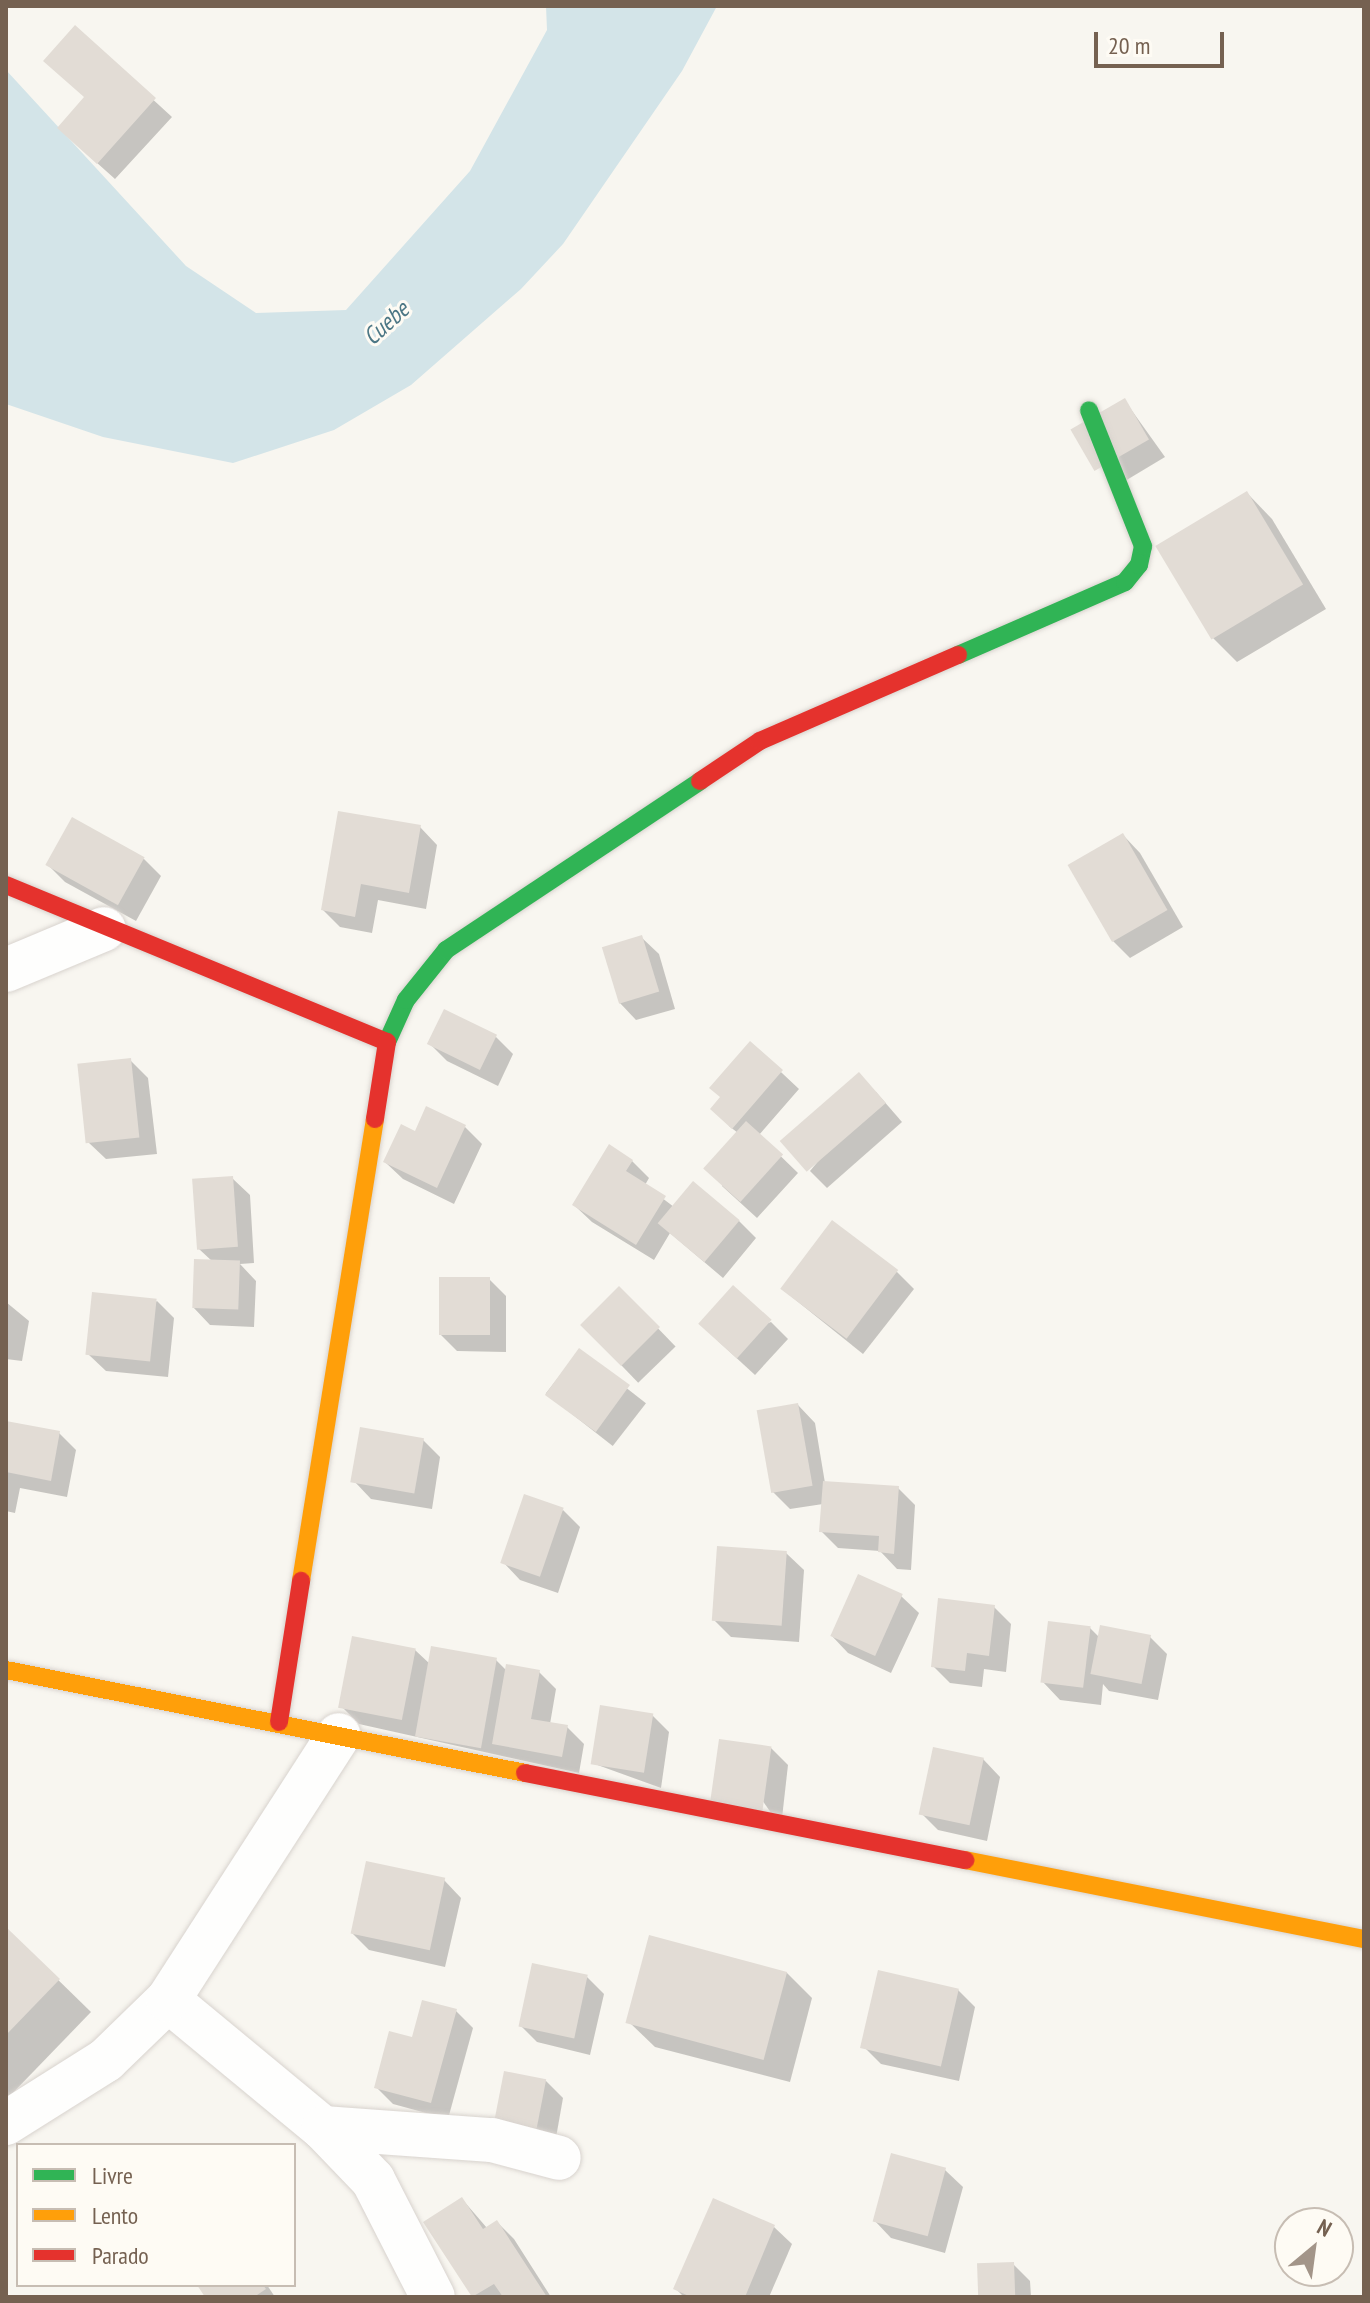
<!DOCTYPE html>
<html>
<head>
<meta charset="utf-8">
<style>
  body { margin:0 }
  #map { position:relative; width:1370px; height:2303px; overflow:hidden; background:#f8f6f0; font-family:"PT Sans Narrow",sans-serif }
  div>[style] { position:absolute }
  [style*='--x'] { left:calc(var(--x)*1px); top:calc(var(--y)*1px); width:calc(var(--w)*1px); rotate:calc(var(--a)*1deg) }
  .water>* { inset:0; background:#d3e4e8 }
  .shadow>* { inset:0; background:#0003; transform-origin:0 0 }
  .building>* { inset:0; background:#e2dcd5; transform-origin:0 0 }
  .roads { filter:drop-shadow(0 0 2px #d8d3ce) drop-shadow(0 0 2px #d8d3ce) }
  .street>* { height:44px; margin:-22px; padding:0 22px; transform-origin:22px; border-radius:22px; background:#fefefd }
  .fast>* { height:18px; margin:-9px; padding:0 9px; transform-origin:9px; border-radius:9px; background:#30b455 }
  .slow>* { height:18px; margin:-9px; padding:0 9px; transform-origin:9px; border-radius:9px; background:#ff9f0a }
  .jam>* { height:18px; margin:-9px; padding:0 9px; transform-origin:9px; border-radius:9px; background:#e5322d }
  span { translate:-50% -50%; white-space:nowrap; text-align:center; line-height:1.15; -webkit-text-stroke:6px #fefbf4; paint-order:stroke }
  .water-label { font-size:24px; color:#4c7785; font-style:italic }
  .frame { position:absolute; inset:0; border:8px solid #756151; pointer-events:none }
  .legend { position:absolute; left:16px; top:2143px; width:280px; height:144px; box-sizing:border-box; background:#fefbf4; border:2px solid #c7bdb3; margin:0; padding:10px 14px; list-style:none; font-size:24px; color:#756151 }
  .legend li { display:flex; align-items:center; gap:16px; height:40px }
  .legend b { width:40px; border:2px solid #c7bdb3 }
  .north { position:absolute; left:1274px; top:2207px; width:80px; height:80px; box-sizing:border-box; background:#fefbf4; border:2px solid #c7bdb3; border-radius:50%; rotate:29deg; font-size:22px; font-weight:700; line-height:32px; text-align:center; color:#756151 }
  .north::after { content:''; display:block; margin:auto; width:28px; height:36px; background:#a39589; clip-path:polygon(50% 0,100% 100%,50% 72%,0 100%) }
  .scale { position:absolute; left:1094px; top:32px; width:130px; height:36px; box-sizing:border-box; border:4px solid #756151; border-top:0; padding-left:10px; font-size:24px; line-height:28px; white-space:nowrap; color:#756151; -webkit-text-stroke:6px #fefbf4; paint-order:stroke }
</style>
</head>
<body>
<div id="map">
  <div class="water">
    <i style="clip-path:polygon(546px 6px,717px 6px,682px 71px,563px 244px,521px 289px,411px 385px,334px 430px,233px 463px,103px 437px,6px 404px,6px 70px,186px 266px,256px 313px,346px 310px,470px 171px,547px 30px)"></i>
  </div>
  <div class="shadow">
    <i style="clip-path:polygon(75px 28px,172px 117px,115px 179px,77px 145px,86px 98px)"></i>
    <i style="clip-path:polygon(1125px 401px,1165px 457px,1115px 487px)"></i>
    <i style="clip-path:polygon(1247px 493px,1272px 519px,1326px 609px,1237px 662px,1212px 637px,1157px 546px)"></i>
    <i style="clip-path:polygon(420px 827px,437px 845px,426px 909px,378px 900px,372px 933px,340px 927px,323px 910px)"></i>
    <i style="clip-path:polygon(1123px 835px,1140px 853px,1183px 927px,1130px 958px,1113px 941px)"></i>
    <i style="clip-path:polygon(144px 859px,161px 876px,136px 921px,65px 882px,48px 865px)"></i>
    <i style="clip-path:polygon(641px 937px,659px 954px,675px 1009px,636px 1020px,619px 1002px)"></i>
    <i style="clip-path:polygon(496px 1037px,513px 1054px,498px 1086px,447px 1061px,429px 1043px)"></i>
    <i style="clip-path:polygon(751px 1044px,799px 1089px,759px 1135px,798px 1173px,757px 1218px,722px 1186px,738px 1133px,729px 1126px,721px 1098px)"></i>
    <i style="clip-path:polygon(130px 1060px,148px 1078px,157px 1154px,106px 1159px,88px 1142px)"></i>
    <i style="clip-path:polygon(876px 1092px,902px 1122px,827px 1188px,810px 1171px)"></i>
    <i style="clip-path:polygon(427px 1109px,465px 1127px,482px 1144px,454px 1204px,403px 1179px,385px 1162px,416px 1134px)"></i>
    <i style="clip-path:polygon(632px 1161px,649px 1178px,645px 1185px,674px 1207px,739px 1221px,756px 1238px,723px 1278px,670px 1233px,654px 1260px,592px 1222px,574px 1205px)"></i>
    <i style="clip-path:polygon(232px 1178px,250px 1195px,254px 1263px,240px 1264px,256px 1281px,254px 1327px,210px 1325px,193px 1307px,213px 1262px,199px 1249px)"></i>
    <i style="clip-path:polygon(897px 1272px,914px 1289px,863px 1354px,782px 1289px)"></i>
    <i style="clip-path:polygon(489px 1279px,506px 1296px,506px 1352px,457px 1351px,440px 1334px)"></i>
    <i style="left:620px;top:1289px;width:80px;height:52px;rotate:46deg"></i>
    <i style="clip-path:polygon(157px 1301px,174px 1318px,168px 1377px,106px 1371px,88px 1354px)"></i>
    <i style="clip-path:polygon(6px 1302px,29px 1321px,22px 1361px,6px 1359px)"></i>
    <i style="clip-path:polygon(771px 1322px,788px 1339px,755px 1375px,718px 1341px)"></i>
    <i style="left:579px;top:1351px;width:85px;height:54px;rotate:38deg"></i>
    <i style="clip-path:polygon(798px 1405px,815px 1423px,825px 1483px,898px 1488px,915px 1505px,911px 1570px,897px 1569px,880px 1551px,838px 1548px,821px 1531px,823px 1504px,790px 1509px,773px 1492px)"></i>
    <i style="clip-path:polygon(6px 1423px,59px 1433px,76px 1450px,67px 1497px,20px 1488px,15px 1513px,6px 1511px)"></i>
    <i style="clip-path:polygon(423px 1440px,440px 1457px,432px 1509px,371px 1499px,354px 1481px)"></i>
    <i style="clip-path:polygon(563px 1510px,580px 1527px,558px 1593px,520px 1580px,503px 1562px)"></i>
    <i style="clip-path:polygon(786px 1553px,804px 1570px,799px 1642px,731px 1637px,714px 1620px)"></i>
    <i style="clip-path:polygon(901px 1596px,919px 1613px,891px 1673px,848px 1653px,831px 1635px)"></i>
    <i style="clip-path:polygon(994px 1607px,1011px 1624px,1006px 1672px,984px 1669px,982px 1687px,950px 1683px,933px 1666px)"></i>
    <i style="clip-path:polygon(1090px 1628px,1099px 1637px,1150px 1637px,1167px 1654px,1158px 1700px,1109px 1691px,1103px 1684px,1101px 1705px,1060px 1700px,1043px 1682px)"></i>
    <i style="clip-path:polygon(415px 1650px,430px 1664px,496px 1660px,507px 1671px,539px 1672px,556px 1689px,550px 1724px,567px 1727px,584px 1744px,579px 1773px,359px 1724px,342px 1707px)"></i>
    <i style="clip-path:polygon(652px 1715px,669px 1732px,661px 1788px,592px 1763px)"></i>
    <i style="clip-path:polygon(721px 1742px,771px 1748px,788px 1765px,781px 1827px)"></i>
    <i style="clip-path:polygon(983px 1759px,1000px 1777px,987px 1841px,938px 1830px,921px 1813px)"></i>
    <i style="clip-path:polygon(444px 1880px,461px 1898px,445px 1967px,369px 1950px,352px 1933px)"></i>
    <i style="clip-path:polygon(6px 1929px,91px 2012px,6px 2100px)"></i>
    <i style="clip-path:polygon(786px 1972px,812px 1998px,790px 2082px,655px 2047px,629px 2022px)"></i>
    <i style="clip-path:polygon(587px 1977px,604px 1994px,590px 2055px,537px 2042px,520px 2025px)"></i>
    <i style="clip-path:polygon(958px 1990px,975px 2007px,959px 2081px,881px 2064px,864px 2047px)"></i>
    <i style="clip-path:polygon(456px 2011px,473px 2028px,448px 2119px,393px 2104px,376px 2087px,414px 2040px)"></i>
    <i style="clip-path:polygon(545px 2080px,563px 2098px,554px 2149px,514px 2142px)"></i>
    <i style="clip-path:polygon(945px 2170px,963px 2187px,945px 2253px,891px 2238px,874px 2220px)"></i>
    <i style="clip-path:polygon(462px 2199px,487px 2228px,497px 2222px,514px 2239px,551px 2297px,474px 2297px,426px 2223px)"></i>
    <i style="clip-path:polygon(714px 2201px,774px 2227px,792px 2244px,769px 2297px,684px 2297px,676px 2289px)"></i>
    <i style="clip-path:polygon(1013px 2264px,1030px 2281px,1031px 2297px,981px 2297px)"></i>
    <i style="clip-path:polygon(199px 2285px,267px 2285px,275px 2297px,207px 2297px)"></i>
  </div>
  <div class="building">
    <i style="clip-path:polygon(75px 25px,156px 98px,97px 164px,57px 128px,84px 97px,43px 61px)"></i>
    <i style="left:1125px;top:398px;width:48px;height:63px;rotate:60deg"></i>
    <i style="left:1247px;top:491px;width:109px;height:107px;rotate:59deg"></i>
    <i style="clip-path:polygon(338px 811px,421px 825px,409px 893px,361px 884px,355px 917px,321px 910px)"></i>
    <i style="left:72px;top:817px;width:83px;height:55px;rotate:29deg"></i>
    <i style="left:1123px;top:833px;width:89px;height:64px;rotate:60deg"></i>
    <i style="left:642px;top:935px;width:59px;height:42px;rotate:73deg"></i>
    <i style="left:444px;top:1009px;width:59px;height:39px;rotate:26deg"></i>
    <i style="clip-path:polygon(750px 1041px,783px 1070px,732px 1129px,710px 1109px,720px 1097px,709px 1088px)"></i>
    <i style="left:131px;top:1058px;width:80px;height:54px;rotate:84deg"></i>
    <i style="left:859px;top:1072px;width:41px;height:105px;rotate:49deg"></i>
    <i style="clip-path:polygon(426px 1106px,466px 1125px,437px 1188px,383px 1162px,401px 1124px,415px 1131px)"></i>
    <i style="left:746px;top:1121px;width:50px;height:64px;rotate:42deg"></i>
    <i style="clip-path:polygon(609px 1144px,633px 1160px,626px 1171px,666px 1196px,636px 1245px,572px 1205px)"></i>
    <i style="left:233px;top:1176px;width:71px;height:41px;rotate:86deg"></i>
    <i style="left:693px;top:1181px;width:61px;height:55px;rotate:40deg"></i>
    <i style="left:832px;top:1220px;width:83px;height:86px;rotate:37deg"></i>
    <i style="left:194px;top:1259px;width:46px;height:49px;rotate:2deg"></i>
    <i style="left:439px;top:1277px;width:51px;height:58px"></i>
    <i style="left:733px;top:1285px;width:52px;height:52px;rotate:42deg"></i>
    <i style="left:619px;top:1286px;width:58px;height:55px;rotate:45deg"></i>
    <i style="left:92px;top:1292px;width:65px;height:63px;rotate:6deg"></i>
    <i style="left:579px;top:1348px;width:63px;height:58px;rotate:36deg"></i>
    <i style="left:798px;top:1403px;width:84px;height:42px;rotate:80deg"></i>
    <i style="clip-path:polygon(6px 1421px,60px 1431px,51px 1481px,6px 1472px)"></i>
    <i style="left:360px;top:1427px;width:65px;height:56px;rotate:10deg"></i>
    <i style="clip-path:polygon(823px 1481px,899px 1486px,894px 1554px,878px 1552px,879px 1536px,819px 1532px)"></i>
    <i style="left:524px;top:1494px;width:42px;height:73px;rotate:19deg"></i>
    <i style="left:717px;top:1546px;width:70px;height:75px;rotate:4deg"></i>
    <i style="left:858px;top:1574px;width:49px;height:68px;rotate:24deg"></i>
    <i style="clip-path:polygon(938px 1598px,995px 1605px,989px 1656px,967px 1653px,965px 1671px,931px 1667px)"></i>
    <i style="left:1048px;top:1621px;width:43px;height:62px;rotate:7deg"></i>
    <i style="left:1100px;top:1625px;width:52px;height:50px;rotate:11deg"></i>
    <i style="left:352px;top:1636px;width:65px;height:73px;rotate:11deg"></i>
    <i style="left:431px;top:1646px;width:67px;height:92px;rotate:10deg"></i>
    <i style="clip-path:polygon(506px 1664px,540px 1670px,531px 1719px,568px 1725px,562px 1757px,492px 1744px)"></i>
    <i style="left:600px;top:1705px;width:54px;height:60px;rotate:9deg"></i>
    <i style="left:719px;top:1739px;width:53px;height:66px;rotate:8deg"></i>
    <i style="left:933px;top:1747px;width:52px;height:69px;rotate:12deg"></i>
    <i style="left:366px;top:1861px;width:81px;height:74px;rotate:12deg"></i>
    <i style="clip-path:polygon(6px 1927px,60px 1979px,6px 2035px)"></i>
    <i style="left:649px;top:1935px;width:143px;height:91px;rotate:15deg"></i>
    <i style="left:532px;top:1963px;width:57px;height:65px;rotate:12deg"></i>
    <i style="left:878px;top:1970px;width:83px;height:80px;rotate:13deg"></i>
    <i style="clip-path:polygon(422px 2000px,457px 2009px,431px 2103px,374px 2088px,389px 2031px,412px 2037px)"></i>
    <i style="left:504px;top:2071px;width:43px;height:56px;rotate:11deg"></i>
    <i style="left:891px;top:2153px;width:57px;height:71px;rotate:15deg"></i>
    <i style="clip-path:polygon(462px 2197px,483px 2229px,497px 2220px,547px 2297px,503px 2297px,494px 2284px,472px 2297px,423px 2222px)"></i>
    <i style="clip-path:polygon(713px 2198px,775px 2225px,745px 2297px,691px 2297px,673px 2289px)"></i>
    <i style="left:1014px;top:2262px;width:35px;height:37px;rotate:88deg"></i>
    <i style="clip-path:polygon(197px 2285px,263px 2285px,266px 2289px,254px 2297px,205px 2297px)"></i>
  </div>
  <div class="roads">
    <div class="street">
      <i style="--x:6;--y:970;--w:106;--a:-22.7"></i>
      <i style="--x:168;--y:2000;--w:201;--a:39.6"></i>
      <i style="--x:323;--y:2128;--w:72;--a:46.1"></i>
      <i style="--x:373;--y:2180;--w:131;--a:62.9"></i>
      <i style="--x:6;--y:2123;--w:118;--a:-32.2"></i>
      <i style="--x:106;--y:2060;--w:86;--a:-44.1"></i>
      <i style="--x:168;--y:2000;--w:315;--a:-57.2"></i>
      <i style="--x:323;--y:2128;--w:169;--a:4.1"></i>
      <i style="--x:492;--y:2140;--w:69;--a:15"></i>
    </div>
    <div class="fast">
      <i style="--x:958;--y:655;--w:182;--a:-23.6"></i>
      <i style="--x:1125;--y:582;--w:22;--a:-51"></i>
      <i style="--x:1139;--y:565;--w:19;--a:-78"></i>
      <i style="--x:1143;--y:546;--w:146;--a:-111.7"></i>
      <i style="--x:387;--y:1042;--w:46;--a:-65.7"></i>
      <i style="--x:406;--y:1000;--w:64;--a:-51.3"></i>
      <i style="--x:446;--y:950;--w:305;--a:-33.6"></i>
    </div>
    <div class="slow">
      <i style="--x:301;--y:1581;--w:468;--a:-80.9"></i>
      <i style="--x:6;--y:1670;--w:529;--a:11.22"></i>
      <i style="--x:965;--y:1860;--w:407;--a:11.2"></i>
    </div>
    <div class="jam">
      <i style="--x:700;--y:781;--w:72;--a:-33.7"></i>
      <i style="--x:760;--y:741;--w:216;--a:-23.5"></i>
      <i style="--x:6;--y:885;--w:412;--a:22.4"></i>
      <i style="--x:387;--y:1042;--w:78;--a:98.9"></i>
      <i style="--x:279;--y:1722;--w:143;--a:-81.1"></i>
      <i style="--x:525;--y:1773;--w:449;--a:11.2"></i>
    </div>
  </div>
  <div class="water-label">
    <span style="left:386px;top:323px;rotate:-42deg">Cuebe</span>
  </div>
  <div class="frame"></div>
  <ul class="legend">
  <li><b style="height:10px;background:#30b455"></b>Livre</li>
  <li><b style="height:10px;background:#ff9f0a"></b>Lento</li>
  <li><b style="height:10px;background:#e5322d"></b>Parado</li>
  </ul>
  <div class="north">N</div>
  <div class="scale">20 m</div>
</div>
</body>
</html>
